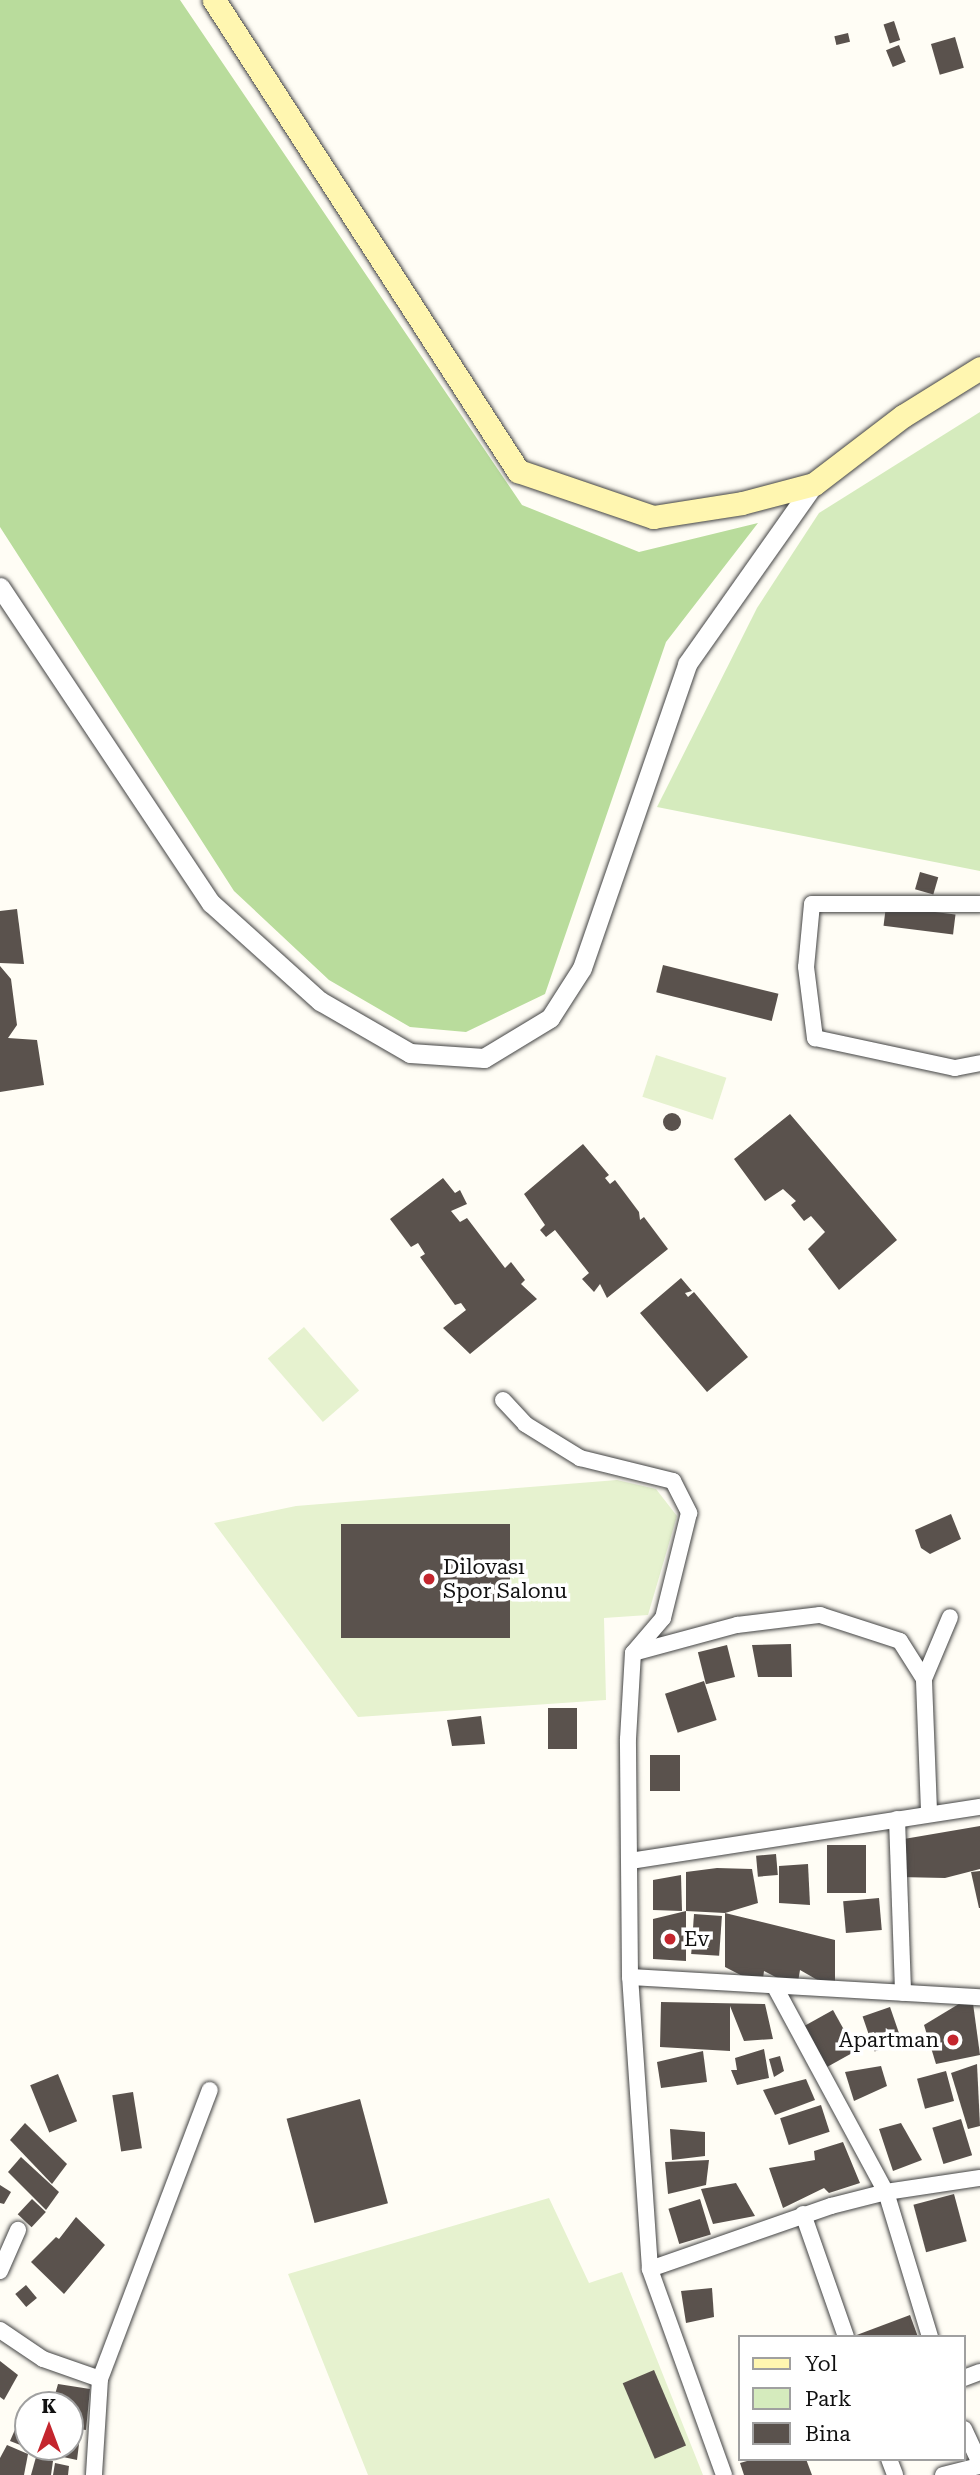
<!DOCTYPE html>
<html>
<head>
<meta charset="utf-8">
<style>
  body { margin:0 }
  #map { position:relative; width:980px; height:2475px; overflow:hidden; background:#fffdf5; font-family:"Roboto Serif",serif }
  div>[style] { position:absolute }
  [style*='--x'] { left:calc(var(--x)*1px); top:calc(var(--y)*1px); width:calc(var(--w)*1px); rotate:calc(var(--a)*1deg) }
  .green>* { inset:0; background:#d5ebbd }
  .forest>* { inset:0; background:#b9dc9c }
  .pitch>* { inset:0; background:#e6f2cf; transform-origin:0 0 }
  .building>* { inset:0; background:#5a524d; transform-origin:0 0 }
  .round { border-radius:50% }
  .roads { filter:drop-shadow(0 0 2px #444) drop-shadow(0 0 2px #444) }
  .minor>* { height:16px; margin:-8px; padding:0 8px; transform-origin:8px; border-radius:8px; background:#fff }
  .tertiary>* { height:19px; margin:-9.5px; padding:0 9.5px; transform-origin:9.5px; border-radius:9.5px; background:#fff }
  .secondary>* { height:23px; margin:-11.5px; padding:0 11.5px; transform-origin:11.5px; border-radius:11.5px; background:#fff6b0 }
  .dots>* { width:19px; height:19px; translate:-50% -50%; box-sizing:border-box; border:4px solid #fff; border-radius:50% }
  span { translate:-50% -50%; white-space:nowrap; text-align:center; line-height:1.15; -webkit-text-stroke:7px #fff; paint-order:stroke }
  .poi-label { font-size:21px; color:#111 }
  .left { translate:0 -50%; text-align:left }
  .right { translate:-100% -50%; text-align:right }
  .legend { position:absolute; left:738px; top:2335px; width:228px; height:126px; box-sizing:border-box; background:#fff; border:2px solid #a0a0a0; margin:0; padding:9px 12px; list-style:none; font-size:21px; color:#111 }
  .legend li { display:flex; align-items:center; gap:14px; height:35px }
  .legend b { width:35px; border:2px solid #a0a0a0 }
  .north { position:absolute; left:14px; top:2391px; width:70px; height:70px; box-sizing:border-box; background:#fff; border:2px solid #a0a0a0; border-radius:50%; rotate:0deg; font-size:19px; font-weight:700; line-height:28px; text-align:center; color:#111 }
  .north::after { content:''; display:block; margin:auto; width:24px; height:32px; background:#c4262e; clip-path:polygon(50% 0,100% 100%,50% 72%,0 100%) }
</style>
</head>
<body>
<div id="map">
  <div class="green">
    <i style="clip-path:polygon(980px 412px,980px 871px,657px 807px,757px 608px,819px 513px)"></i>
  </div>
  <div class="forest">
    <i style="clip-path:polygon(0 0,180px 0,522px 505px,639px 552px,758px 523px,666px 642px,545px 994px,466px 1032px,410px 1027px,329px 980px,234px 891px,0 527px)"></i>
  </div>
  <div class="pitch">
    <i style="left:656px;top:1055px;width:74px;height:44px;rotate:18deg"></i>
    <i style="left:304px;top:1327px;width:84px;height:48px;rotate:49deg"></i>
    <i style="clip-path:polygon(617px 1480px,656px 1489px,677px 1516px,648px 1615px,604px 1618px,606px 1700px,358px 1717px,214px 1523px,296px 1506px)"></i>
    <i style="clip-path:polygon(549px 2198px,589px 2283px,622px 2272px,703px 2475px,368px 2475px,288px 2274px)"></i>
  </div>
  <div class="building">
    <i style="left:894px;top:21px;width:20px;height:11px;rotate:72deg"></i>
    <i style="left:848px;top:33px;width:9px;height:14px;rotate:77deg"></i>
    <i style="left:955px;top:37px;width:32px;height:25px;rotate:74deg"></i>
    <i style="left:899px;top:45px;width:18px;height:14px;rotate:68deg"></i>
    <i style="left:920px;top:872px;width:19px;height:18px;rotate:16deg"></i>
    <i style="left:886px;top:906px;width:70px;height:20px;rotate:7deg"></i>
    <i style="clip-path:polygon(17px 909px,24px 964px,0 963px,0 911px)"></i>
    <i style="left:663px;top:965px;width:119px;height:28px;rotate:14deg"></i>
    <i style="clip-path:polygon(0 966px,11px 979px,17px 1025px,8px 1038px,37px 1040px,44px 1085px,0 1092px)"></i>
    <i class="round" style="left:663px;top:1113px;width:18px;height:18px"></i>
    <i style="clip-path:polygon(790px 1114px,897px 1240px,839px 1290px,808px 1249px,825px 1232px,811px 1216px,804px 1221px,791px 1205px,796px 1201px,783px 1189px,765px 1201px,734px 1159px)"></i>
    <i style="clip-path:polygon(583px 1144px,609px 1175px,605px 1178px,610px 1184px,615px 1180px,639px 1212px,640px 1220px,644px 1217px,668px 1249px,607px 1298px,600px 1284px,594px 1292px,582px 1279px,589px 1273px,555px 1230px,546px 1237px,540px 1230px,545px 1225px,524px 1194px)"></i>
    <i style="clip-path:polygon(443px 1178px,455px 1193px,460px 1190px,467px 1204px,451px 1211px,460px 1222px,467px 1218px,505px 1268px,511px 1262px,525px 1280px,521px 1284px,537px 1299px,470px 1354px,443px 1328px,466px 1310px,461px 1303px,455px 1305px,420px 1257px,425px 1254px,418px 1243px,411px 1247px,390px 1219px)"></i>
    <i style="clip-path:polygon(681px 1278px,692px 1291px,685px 1293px,688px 1297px,694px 1292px,748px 1357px,707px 1392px,640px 1313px)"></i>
    <i style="clip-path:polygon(951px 1514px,961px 1539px,930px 1554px,921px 1548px,915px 1530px)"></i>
    <i style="left:341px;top:1524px;width:169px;height:114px"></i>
    <i style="clip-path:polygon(791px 1644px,792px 1677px,758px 1677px,752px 1645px)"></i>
    <i style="left:727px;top:1645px;width:33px;height:30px;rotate:76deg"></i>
    <i style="left:704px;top:1681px;width:41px;height:41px;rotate:72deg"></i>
    <i style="left:548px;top:1708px;width:29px;height:41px"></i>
    <i style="clip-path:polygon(481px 1716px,485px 1744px,452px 1746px,447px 1720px)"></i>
    <i style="left:650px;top:1755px;width:30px;height:36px"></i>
    <i style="clip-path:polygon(980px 1826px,980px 1869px,945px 1878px,899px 1877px,898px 1840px)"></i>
    <i style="left:866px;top:1845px;width:48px;height:39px;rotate:90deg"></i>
    <i style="left:776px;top:1854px;width:21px;height:20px;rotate:85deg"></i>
    <i style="clip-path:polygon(808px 1864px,810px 1905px,779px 1903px,779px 1866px)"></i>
    <i style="clip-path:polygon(717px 1868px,752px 1869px,758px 1903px,725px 1913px,686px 1911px,686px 1872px)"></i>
    <i style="clip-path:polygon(980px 1871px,980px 1908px,979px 1908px,971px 1872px)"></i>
    <i style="clip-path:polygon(681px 1875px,682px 1911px,653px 1910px,653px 1880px)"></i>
    <i style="left:879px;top:1898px;width:32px;height:36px;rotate:85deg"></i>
    <i style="clip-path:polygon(686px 1911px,686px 1961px,653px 1959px,653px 1919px)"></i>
    <i style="clip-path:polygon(725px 1913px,835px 1940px,835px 1990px,800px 1970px,797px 1988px,764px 1971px,762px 1986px,725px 1967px)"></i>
    <i style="left:694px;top:1914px;width:28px;height:40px;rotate:4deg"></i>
    <i style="clip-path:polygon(972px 1996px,980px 2055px,936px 2064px,924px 2025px)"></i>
    <i style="clip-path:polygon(661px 2002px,765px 2004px,773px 2039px,744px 2041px,730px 2006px,730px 2051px,660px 2047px)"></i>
    <i style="left:890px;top:2007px;width:37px;height:29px;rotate:71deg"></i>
    <i style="left:833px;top:2010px;width:47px;height:40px;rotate:61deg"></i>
    <i style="clip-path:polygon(764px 2049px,769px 2078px,737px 2085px,731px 2070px,737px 2070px,735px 2058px)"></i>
    <i style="clip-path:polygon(703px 2051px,707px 2082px,661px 2088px,657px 2062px)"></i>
    <i style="clip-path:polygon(780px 2056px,784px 2071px,774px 2077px,769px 2059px)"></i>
    <i style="clip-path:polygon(977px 2064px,980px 2126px,968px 2129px,951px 2073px)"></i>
    <i style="clip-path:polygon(881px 2066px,887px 2086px,854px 2101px,845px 2072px)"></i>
    <i style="left:946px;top:2071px;width:31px;height:30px;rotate:75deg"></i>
    <i style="left:58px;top:2074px;width:51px;height:30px;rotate:68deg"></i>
    <i style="clip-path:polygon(806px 2079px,815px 2100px,775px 2115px,763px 2090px)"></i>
    <i style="left:133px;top:2092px;width:57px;height:21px;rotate:81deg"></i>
    <i style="left:360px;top:2099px;width:108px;height:76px;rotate:75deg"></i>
    <i style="left:821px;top:2105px;width:28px;height:43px;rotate:72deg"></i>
    <i style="left:961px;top:2119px;width:38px;height:30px;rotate:73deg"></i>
    <i style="clip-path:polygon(25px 2123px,67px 2164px,52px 2184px,10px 2140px)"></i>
    <i style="clip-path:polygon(901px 2123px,922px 2160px,893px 2171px,879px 2129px)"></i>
    <i style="clip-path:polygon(670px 2129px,705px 2132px,705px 2156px,672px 2160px)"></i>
    <i style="clip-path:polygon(843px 2142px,860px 2183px,829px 2193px,824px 2188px,783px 2208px,769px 2168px,815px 2160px,814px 2151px)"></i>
    <i style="clip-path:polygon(21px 2157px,59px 2192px,46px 2210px,8px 2172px)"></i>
    <i style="clip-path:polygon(709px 2160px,706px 2185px,668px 2194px,665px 2162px)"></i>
    <i style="clip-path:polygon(736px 2183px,755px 2216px,713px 2224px,701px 2189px)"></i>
    <i style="clip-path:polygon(0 2185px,11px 2192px,4px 2204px,0 2203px)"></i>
    <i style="left:954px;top:2194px;width:49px;height:42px;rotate:75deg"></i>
    <i style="left:32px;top:2199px;width:19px;height:21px;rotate:43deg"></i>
    <i style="left:700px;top:2199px;width:37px;height:33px;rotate:73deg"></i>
    <i style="clip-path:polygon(76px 2217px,105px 2245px,64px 2294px,31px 2262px,56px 2237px,59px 2239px)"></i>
    <i style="left:26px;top:2285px;width:17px;height:14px;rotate:50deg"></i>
    <i style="clip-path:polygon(712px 2288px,714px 2317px,686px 2323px,681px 2291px)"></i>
    <i style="clip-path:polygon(910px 2315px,918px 2337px,854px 2337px,854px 2336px)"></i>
    <i style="clip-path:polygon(0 2361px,18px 2375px,4px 2400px,0 2397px)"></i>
    <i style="left:654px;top:2370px;width:82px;height:34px;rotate:67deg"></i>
    <i style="clip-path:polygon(58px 2384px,90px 2389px,86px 2430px,70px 2428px,70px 2405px,52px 2405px)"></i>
    <i style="clip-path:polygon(21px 2416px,28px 2420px,28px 2448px,10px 2441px)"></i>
    <i style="clip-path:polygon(70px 2434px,80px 2436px,77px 2460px,40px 2452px,41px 2447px,70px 2447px)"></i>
    <i style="clip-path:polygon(7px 2445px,28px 2454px,24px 2475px,0 2475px,0 2458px)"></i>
    <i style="clip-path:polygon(36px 2457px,53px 2461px,51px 2475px,31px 2475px)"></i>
    <i style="clip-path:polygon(754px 2459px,806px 2459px,812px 2475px,744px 2475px,740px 2463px)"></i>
    <i style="clip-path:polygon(55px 2463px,69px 2466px,68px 2475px,53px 2475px)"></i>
  </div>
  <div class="roads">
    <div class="minor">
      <i style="--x:980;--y:904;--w:168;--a:180"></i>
      <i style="--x:812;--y:904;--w:63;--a:95.4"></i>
      <i style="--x:806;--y:967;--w:72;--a:82.8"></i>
      <i style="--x:815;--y:1038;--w:143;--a:12.1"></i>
      <i style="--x:955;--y:1068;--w:25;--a:-11"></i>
      <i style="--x:503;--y:1400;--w:33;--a:47"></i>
      <i style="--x:525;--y:1424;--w:65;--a:31.7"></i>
      <i style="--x:580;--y:1458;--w:96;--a:13.9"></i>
      <i style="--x:673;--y:1481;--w:36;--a:63"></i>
      <i style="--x:689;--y:1513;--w:108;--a:103.9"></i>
      <i style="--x:663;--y:1618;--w:46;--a:130.6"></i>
      <i style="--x:929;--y:1811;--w:132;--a:-92.2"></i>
      <i style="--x:924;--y:1679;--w:67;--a:-67.2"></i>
      <i style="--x:897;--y:1819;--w:174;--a:88"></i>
      <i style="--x:630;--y:1861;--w:354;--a:-8.8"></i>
      <i style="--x:630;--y:1977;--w:351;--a:3.3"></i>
      <i style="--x:775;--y:1987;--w:233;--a:61.6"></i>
      <i style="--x:886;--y:2192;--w:152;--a:73.1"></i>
      <i style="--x:803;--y:2214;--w:130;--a:70.7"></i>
      <i style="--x:650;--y:2269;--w:192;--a:-19.2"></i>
      <i style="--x:831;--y:2206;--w:57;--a:-14.3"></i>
      <i style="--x:886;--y:2192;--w:95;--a:-8.5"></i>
      <i style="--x:0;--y:2271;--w:45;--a:-66.3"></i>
      <i style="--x:0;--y:2330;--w:52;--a:34"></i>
      <i style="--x:43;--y:2359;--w:60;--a:19.3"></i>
      <i style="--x:100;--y:2379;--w:96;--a:93.6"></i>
      <i style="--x:964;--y:2378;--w:17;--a:-21"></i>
      <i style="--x:100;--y:2379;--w:309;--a:-69.2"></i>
      <i style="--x:964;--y:2429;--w:38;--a:65"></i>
      <i style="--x:889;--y:2459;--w:17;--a:69"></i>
      <i style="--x:724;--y:2475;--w:219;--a:-109.8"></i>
      <i style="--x:650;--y:2269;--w:293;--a:-93.9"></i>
      <i style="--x:630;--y:1977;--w:238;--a:-90.5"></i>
      <i style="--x:628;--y:1739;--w:86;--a:-86.7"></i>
      <i style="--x:633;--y:1653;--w:108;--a:-15.1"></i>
      <i style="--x:737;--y:1625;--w:84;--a:-6.9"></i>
      <i style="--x:820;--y:1615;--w:84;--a:18"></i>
      <i style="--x:900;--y:1641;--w:45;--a:57.7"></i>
      <i style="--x:943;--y:2475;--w:38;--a:-14"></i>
    </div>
    <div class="tertiary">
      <i style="--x:0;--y:587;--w:380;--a:56.3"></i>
      <i style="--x:211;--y:903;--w:147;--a:42"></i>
      <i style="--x:320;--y:1001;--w:104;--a:30"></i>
      <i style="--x:410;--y:1053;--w:74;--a:3.9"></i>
      <i style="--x:484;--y:1058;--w:77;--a:-31.2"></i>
      <i style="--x:550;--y:1018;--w:59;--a:-57.4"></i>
      <i style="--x:582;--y:968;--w:322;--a:-70.9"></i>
      <i style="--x:687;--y:664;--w:220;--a:-54.8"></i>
    </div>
    <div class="secondary">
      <i style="--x:214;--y:0;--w:561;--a:57.16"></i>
      <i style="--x:518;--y:471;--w:143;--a:18.8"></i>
      <i style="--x:653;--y:517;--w:90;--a:-8.9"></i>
      <i style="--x:742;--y:503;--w:74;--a:-14.8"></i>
      <i style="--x:814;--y:484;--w:112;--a:-37.4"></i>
      <i style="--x:903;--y:416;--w:91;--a:-31.9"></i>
    </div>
  </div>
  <div class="dots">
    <i style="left:429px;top:1579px;background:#c4262e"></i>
    <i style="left:670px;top:1939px;background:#c4262e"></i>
    <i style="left:953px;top:2040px;background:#c4262e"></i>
  </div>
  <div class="poi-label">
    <span class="left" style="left:443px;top:1579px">Dilovası<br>Spor Salonu</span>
    <span class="left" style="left:684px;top:1939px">Ev</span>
    <span class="right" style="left:939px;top:2040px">Apartman</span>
  </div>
  <ul class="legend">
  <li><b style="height:9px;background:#fff6b0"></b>Yol</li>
  <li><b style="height:19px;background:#d5ebbd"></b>Park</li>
  <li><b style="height:19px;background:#5a524d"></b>Bina</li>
  </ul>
  <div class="north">K</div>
</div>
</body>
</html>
